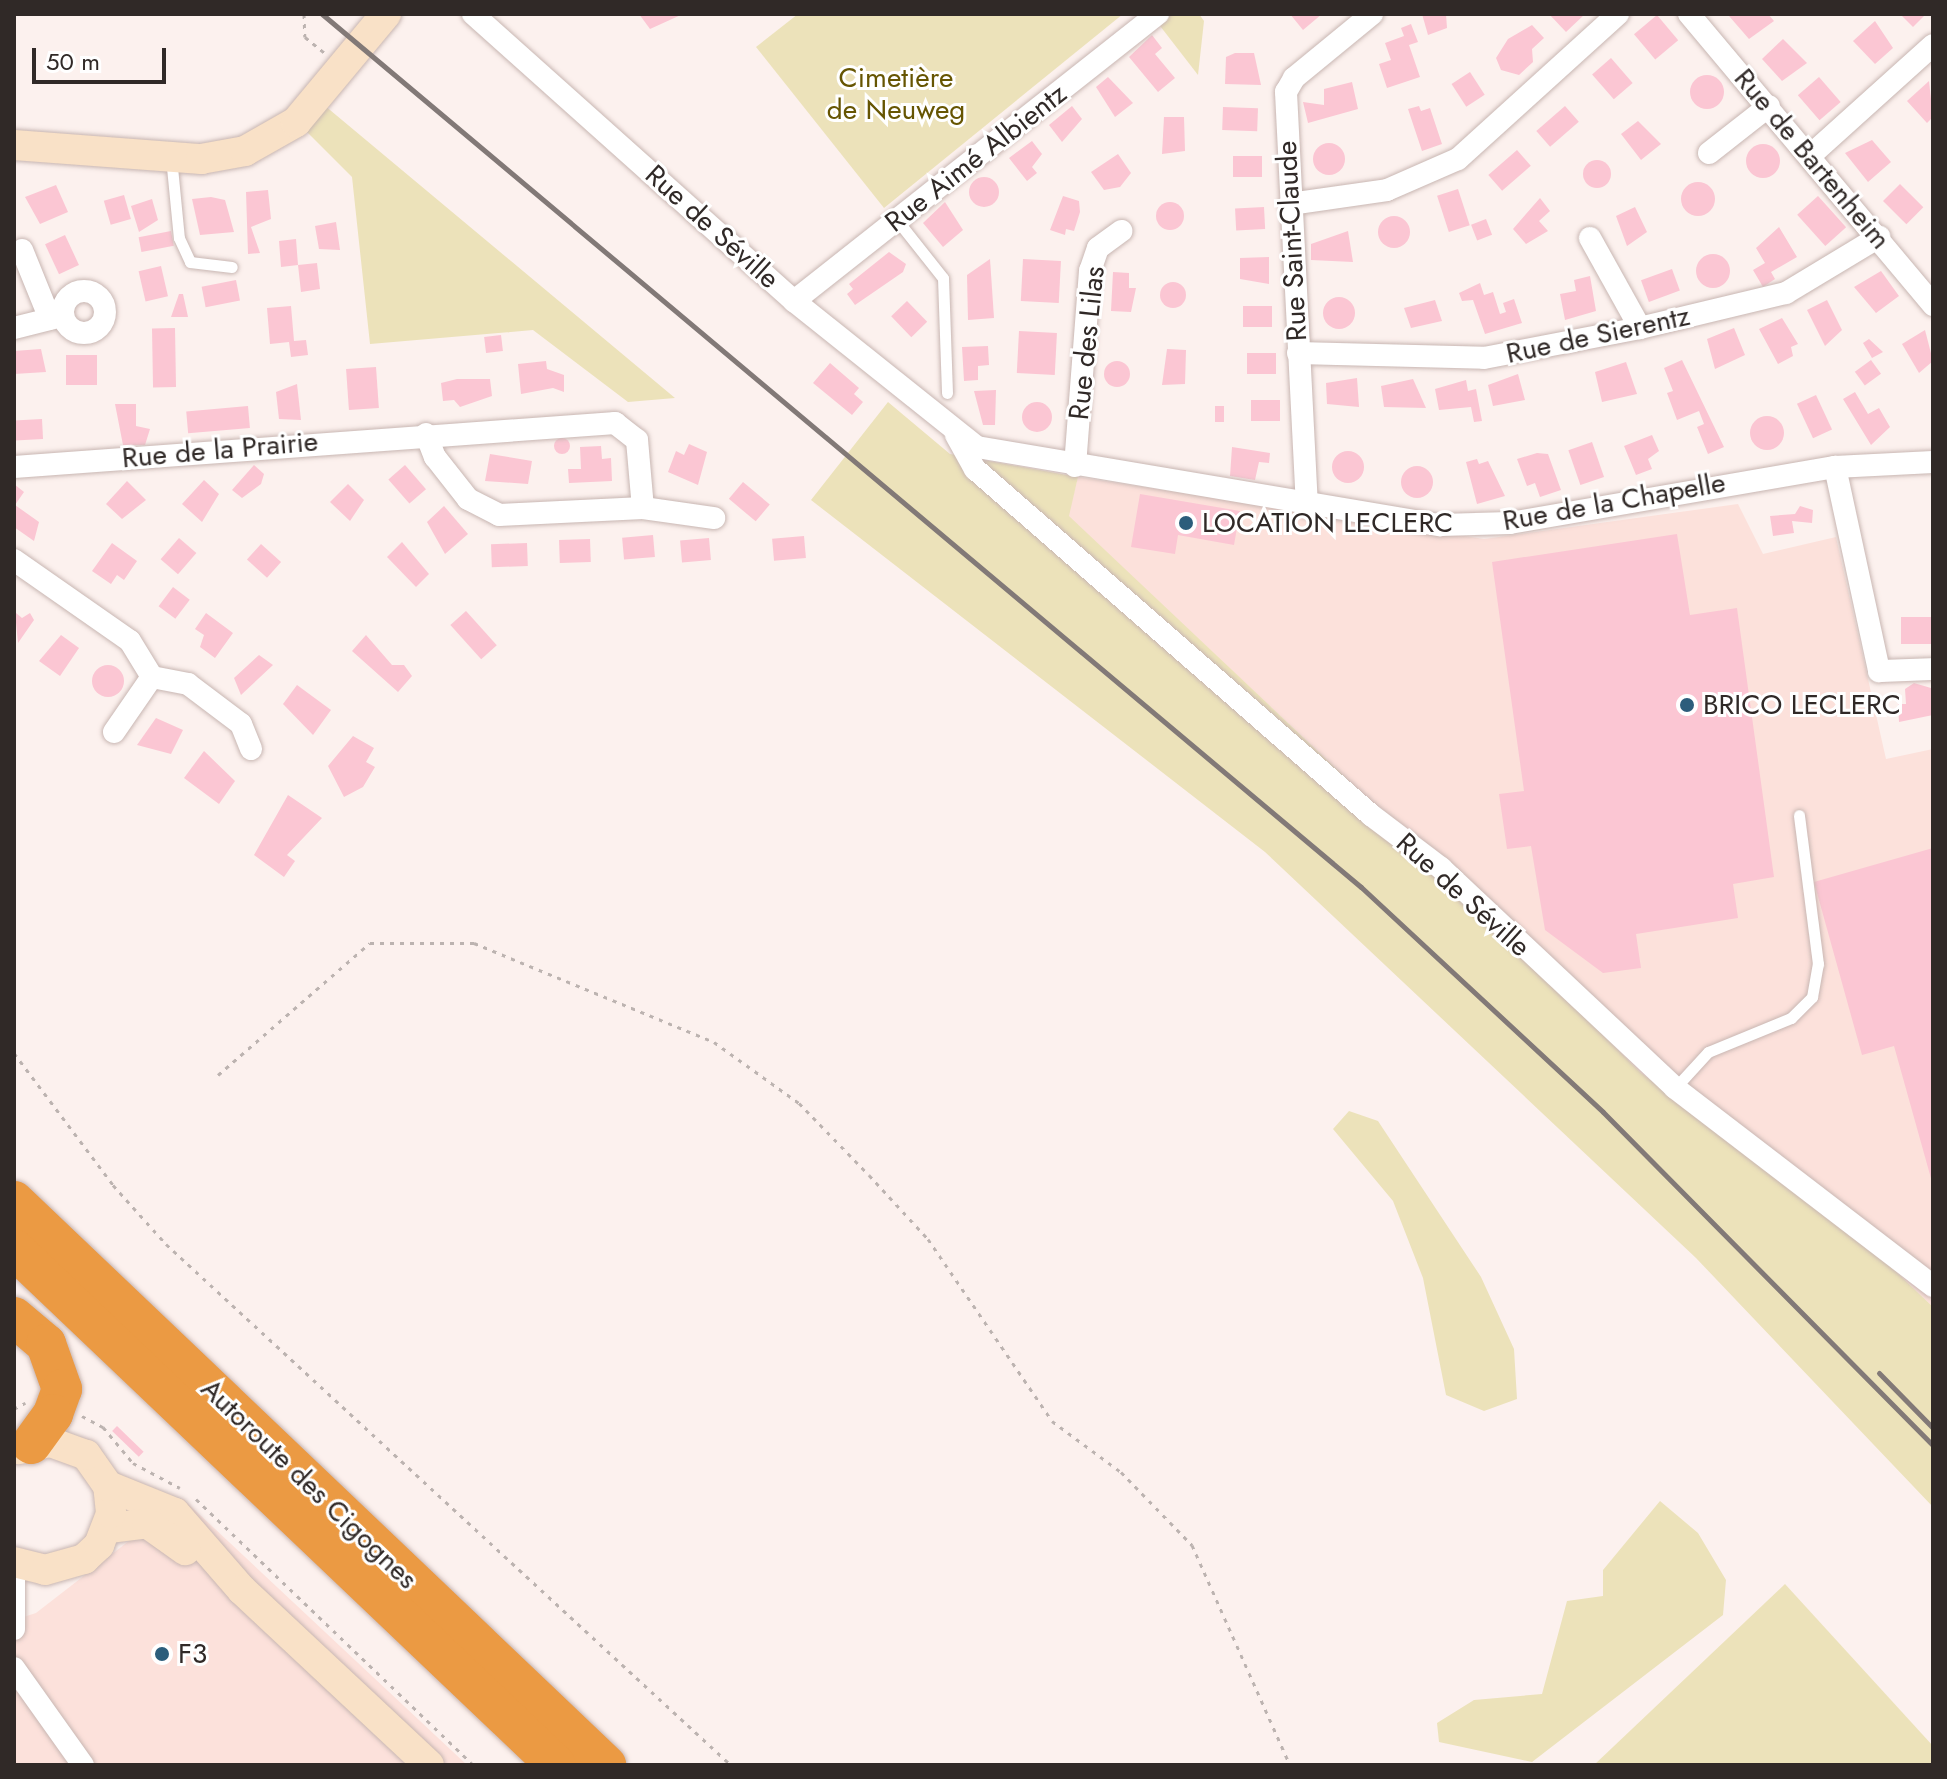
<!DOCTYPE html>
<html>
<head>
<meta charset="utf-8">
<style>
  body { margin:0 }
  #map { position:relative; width:1947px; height:1779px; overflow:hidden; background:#fcf1ee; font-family:Jost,sans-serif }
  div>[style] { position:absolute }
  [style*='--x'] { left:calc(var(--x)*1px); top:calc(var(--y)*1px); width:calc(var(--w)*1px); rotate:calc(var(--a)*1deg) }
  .built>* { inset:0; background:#fce1db }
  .green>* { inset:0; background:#ece2ba }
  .building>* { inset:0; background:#fbc6d3; transform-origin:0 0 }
  .round { border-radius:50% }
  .path>* { height:3px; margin-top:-1.5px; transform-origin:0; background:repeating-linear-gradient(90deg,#bcb3b0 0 4px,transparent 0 10px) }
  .roads { filter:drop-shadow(0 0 2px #c8b6b2) drop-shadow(0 0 2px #c8b6b2) }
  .lane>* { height:11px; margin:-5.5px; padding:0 5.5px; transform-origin:5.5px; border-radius:5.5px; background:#fff }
  .street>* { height:22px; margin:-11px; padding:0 11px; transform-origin:11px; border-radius:11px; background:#fff }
  .street>.ring { margin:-11px; padding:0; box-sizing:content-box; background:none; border:22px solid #fff; border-radius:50% }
  .secondary>* { height:30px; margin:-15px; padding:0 15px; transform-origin:15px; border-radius:15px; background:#f9e1c7 }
  .highway>* { height:40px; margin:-20px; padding:0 20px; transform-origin:20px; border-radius:20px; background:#eb9a43 }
  .rail>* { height:5px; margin:-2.5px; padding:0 2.5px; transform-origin:2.5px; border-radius:2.5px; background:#827977 }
  .dots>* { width:22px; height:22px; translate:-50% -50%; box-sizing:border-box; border:4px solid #fff; border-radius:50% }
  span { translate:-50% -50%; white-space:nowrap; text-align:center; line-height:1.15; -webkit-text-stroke:6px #fff; paint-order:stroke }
  .park-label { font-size:28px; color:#665502 }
  .street-label { font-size:28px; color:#302927 }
  .poi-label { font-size:28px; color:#302927 }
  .left { translate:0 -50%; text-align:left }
  .frame { position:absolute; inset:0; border:16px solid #302927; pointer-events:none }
  .scale { position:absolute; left:32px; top:48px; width:134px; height:36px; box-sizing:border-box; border:4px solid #302927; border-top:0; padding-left:10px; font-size:24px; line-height:28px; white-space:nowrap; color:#302927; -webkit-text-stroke:6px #fff; paint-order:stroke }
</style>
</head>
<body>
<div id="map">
  <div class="built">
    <i style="clip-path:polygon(1078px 477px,1484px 539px,1738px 504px,1763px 554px,1836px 537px,1886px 759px,1933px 749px,1933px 1307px,1846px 1224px,1641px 1073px,1342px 774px,1068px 516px)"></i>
    <i style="clip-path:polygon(183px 1499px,467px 1765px,14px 1765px,14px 1620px,36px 1613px)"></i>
  </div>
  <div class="green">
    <i style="clip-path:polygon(798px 14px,1123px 14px,884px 208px,756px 47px)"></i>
    <i style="clip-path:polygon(1168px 14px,1199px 14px,1204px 21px,1198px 75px,1157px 22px)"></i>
    <i style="clip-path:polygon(324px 105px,675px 398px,628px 402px,533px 330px,370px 344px,352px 177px,301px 126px)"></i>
    <i style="clip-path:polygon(888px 402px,950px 454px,1078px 477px,1069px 516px,1342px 774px,1641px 1073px,1846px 1224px,1933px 1307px,1933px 1507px,1696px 1258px,1265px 852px,811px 500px)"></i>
    <i style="clip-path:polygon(1349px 1111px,1378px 1121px,1481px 1277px,1514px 1349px,1517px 1399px,1484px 1411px,1446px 1395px,1423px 1278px,1393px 1201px,1333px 1129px)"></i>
    <i style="clip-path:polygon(1660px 1501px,1698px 1533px,1726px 1580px,1723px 1615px,1532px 1762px,1439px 1742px,1437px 1723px,1474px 1700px,1542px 1694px,1567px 1601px,1603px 1596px,1603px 1570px)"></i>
    <i style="clip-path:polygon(1785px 1584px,1933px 1746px,1933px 1765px,1594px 1765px)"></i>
  </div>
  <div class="building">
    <i style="clip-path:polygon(639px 14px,683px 14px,650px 29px)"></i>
    <i style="clip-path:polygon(1290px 14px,1322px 14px,1303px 30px)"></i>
    <i style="clip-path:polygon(1422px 14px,1446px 14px,1447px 28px,1428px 35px)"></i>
    <i style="clip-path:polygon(1549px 14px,1585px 14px,1566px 32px)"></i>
    <i style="clip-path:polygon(1768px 14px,1774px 21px,1749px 39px,1729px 16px)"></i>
    <i style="clip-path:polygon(1900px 14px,1926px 14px,1913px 27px)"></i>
    <i style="left:1657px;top:15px;width:33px;height:30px;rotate:50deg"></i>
    <i style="clip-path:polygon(1875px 21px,1893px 48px,1875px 64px,1853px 41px)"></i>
    <i style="clip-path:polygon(1411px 24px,1418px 42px,1409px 45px,1420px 77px,1387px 88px,1379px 64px,1391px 60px,1385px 43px,1404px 36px,1401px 28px)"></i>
    <i style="clip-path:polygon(1532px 25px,1544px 38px,1532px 49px,1533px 62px,1519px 75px,1501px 70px,1496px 58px,1508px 39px)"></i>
    <i style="clip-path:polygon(1152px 35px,1162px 48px,1155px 54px,1175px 78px,1158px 92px,1129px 57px)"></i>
    <i style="clip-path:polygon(1783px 39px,1807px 63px,1782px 81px,1762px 59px)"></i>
    <i style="clip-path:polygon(1235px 53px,1254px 53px,1261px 85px,1225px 84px,1226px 57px)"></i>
    <i style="left:1611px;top:58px;width:33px;height:25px;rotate:49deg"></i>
    <i style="left:1470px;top:72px;width:27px;height:22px;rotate:57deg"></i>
    <i class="round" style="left:1690px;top:75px;width:34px;height:34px"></i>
    <i style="clip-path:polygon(1108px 77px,1133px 103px,1115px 117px,1096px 87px)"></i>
    <i style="left:1819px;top:77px;width:33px;height:28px;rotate:49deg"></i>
    <i style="clip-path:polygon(1929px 81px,1933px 117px,1927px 123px,1907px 101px)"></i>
    <i style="clip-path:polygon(1352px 82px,1358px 109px,1308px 123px,1303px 102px,1324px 105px,1324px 89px)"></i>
    <i style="clip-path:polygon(1072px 106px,1082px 119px,1062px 142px,1049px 125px)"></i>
    <i style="clip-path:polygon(1419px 106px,1421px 111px,1430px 108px,1442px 144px,1422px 151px,1408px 109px)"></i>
    <i style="left:1565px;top:106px;width:21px;height:38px;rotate:49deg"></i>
    <i style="left:1223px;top:107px;width:35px;height:23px;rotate:2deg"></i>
    <i style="clip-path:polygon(1164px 117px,1184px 117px,1185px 151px,1162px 154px)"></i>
    <i style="clip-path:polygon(1638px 121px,1661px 144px,1641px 160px,1621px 134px)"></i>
    <i style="clip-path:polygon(1872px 140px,1891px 162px,1868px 182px,1845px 153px)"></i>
    <i style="clip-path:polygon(1032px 141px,1042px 154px,1032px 167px,1037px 173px,1027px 181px,1009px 158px)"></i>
    <i class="round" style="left:1313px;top:143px;width:32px;height:32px"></i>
    <i class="round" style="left:1746px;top:144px;width:34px;height:34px"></i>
    <i style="left:1517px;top:150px;width:21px;height:38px;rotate:49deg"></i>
    <i style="clip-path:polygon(1118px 154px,1131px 173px,1120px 187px,1104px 190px,1091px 172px)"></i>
    <i style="left:1233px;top:156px;width:29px;height:21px"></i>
    <i class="round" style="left:1583px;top:160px;width:28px;height:28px"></i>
    <i class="round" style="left:969px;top:177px;width:30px;height:30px"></i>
    <i class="round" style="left:1681px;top:182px;width:34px;height:34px"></i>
    <i style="left:1900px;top:184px;width:33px;height:24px;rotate:45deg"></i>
    <i style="clip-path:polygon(56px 185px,68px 212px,40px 224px,25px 197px)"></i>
    <i style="left:1458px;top:189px;width:38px;height:22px;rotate:72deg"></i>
    <i style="clip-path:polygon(268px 190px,271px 219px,251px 227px,260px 253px,248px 254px,246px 192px)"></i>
    <i style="left:124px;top:195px;width:25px;height:21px;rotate:74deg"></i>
    <i style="clip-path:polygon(1063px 196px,1079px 201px,1080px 212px,1074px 231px,1066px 229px,1065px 235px,1050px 230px)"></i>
    <i style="left:1818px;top:196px;width:42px;height:28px;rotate:48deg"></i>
    <i style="clip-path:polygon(211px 197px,225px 200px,234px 232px,200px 235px,192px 199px)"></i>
    <i style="clip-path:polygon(1540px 198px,1550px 211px,1539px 221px,1548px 231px,1526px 244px,1513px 229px)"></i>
    <i style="clip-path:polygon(152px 199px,158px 220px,139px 232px,131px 206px)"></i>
    <i style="clip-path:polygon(945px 202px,963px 230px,943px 247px,923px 223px)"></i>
    <i class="round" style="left:1156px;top:202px;width:28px;height:28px"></i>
    <i style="left:1264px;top:207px;width:22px;height:29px;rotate:87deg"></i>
    <i style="clip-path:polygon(1635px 207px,1647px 232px,1627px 246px,1616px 216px)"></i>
    <i class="round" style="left:1378px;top:216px;width:32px;height:32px"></i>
    <i style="left:1486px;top:219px;width:17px;height:16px;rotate:69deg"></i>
    <i style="clip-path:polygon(336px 222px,340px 250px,319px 249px,315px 226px)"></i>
    <i style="clip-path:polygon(1779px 227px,1797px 257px,1771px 272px,1775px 279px,1763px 287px,1753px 270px,1765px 263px,1756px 248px)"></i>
    <i style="left:171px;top:231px;width:15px;height:33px;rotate:79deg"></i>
    <i style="clip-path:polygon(1348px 231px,1353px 262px,1311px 260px,1311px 244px)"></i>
    <i style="left:65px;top:235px;width:33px;height:22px;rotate:65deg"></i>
    <i style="clip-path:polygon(296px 239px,298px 265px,317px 263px,320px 289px,301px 292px,298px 265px,281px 267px,279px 241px)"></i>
    <i style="clip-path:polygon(889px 252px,906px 264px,903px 272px,855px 305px,847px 294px,853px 289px,849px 284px)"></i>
    <i class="round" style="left:1696px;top:254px;width:34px;height:34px"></i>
    <i style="clip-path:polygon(1269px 257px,1269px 284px,1240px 279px,1240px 258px)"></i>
    <i style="clip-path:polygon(990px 259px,994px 318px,968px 320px,967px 275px)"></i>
    <i style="left:1023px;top:259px;width:38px;height:42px;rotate:3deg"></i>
    <i style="left:161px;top:266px;width:31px;height:23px;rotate:77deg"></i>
    <i style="left:1672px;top:269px;width:23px;height:33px;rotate:70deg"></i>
    <i style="clip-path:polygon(1881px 271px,1899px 296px,1876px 313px,1854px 287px)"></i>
    <i style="clip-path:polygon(1113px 272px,1129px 273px,1129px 288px,1136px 288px,1131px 312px,1111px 311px)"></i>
    <i style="clip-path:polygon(1590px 276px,1596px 311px,1565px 320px,1560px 294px,1576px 291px,1574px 280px)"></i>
    <i style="left:236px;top:280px;width:21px;height:35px;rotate:79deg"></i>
    <i class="round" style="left:1160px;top:282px;width:26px;height:26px"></i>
    <i style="clip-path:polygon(1480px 283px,1484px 295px,1493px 292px,1500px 314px,1506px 312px,1503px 303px,1514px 299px,1522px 323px,1485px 334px,1473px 300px,1462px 301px,1459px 293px)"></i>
    <i style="clip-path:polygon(179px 294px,183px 294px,188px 317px,171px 317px)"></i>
    <i class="round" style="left:1323px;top:297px;width:32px;height:32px"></i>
    <i style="clip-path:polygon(1435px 300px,1442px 321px,1411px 328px,1404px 308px)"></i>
    <i style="clip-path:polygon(1827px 300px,1842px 330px,1825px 346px,1807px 310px)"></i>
    <i style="left:907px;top:301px;width:29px;height:22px;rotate:46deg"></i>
    <i style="clip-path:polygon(291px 306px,294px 341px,306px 340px,308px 355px,291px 357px,289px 342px,270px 344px,267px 308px)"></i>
    <i style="left:1243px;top:306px;width:29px;height:21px"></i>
    <i style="clip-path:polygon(1782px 318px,1798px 344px,1791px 347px,1793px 356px,1778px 364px,1759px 329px)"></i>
    <i style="left:175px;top:328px;width:59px;height:23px;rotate:89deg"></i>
    <i style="clip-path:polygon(1734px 328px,1745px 355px,1715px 369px,1707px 339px)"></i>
    <i style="clip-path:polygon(1925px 330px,1933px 361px,1919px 373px,1902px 344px)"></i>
    <i style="left:1019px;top:331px;width:38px;height:42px;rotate:3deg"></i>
    <i style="left:501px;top:335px;width:16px;height:17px;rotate:83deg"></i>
    <i style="clip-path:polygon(1869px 339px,1883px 352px,1872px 358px,1863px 343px)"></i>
    <i style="clip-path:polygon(988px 346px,989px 365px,978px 366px,978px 380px,964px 381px,962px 347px)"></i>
    <i style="clip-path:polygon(41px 349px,46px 372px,14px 374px,14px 351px)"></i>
    <i style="clip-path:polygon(1167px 349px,1186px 350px,1185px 384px,1162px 385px)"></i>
    <i style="left:1247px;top:353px;width:29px;height:21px"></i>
    <i style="left:97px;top:355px;width:30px;height:31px;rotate:90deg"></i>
    <i style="clip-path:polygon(1682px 360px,1724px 447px,1708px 454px,1697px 427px,1704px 424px,1699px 411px,1677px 420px,1667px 393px,1673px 391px,1664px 368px)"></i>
    <i style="left:1871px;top:360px;width:17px;height:20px;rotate:54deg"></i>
    <i class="round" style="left:1104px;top:361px;width:26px;height:26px"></i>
    <i style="clip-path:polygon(546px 361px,547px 369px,564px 375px,564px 392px,553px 388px,521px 394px,518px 364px)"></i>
    <i style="clip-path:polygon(1626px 362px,1637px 394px,1602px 402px,1595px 372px)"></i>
    <i style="clip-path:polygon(830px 363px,859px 388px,854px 394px,863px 402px,852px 415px,813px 383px)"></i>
    <i style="left:376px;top:367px;width:41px;height:30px;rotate:86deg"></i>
    <i style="clip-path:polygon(1518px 374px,1525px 400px,1493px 406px,1488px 385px)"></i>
    <i style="clip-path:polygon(1357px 378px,1359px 407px,1327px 404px,1326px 383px)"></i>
    <i style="clip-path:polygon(457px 379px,490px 379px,492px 396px,460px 407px,454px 400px,443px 401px,441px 383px)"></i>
    <i style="clip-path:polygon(1413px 379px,1426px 408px,1384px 407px,1381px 386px)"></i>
    <i style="clip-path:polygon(1466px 380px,1468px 391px,1476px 389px,1482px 421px,1474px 422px,1471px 407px,1439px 410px,1435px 389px)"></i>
    <i style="clip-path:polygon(297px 384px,301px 420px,279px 419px,276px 392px)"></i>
    <i style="clip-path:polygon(996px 390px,995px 425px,983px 425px,974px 391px)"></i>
    <i style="clip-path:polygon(1855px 392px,1868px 414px,1879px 408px,1890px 427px,1871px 445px,1843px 399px)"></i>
    <i style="left:1816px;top:395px;width:38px;height:21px;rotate:65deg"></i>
    <i style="left:1251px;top:400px;width:29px;height:21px"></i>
    <i class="round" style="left:1022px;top:402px;width:30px;height:30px"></i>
    <i style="clip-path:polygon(115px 404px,136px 404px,136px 426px,150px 429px,145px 445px,123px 445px)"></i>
    <i style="left:248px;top:406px;width:22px;height:62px;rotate:85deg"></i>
    <i style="left:1215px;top:406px;width:9px;height:16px"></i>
    <i class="round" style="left:1750px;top:416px;width:34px;height:34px"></i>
    <i style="left:42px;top:419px;width:20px;height:28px;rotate:87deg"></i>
    <i style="clip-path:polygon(1652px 435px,1659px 451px,1648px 459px,1652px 469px,1636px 475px,1624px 446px)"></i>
    <i class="round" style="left:554px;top:438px;width:16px;height:16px"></i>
    <i style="left:1592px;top:442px;width:37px;height:25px;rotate:71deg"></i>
    <i style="clip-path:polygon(689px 444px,707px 452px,698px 485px,668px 472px,676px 451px,684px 455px)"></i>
    <i style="clip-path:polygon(601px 446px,602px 459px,611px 458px,612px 481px,569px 483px,568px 469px,581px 469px,580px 447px)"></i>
    <i style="clip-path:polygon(1232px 447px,1270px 453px,1269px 463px,1259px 462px,1255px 480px,1230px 476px)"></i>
    <i class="round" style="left:1332px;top:451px;width:32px;height:32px"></i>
    <i style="clip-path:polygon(1537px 453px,1548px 454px,1561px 490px,1540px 497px,1535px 483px,1527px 486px,1517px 459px)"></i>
    <i style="clip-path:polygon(490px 454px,532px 461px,528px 484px,485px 481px)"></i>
    <i style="clip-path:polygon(1477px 459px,1479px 464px,1488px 461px,1505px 496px,1477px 504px,1466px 462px)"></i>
    <i style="clip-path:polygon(254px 465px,264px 474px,261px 484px,242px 498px,232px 490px)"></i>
    <i style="left:405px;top:465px;width:32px;height:22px;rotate:49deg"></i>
    <i class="round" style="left:1401px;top:466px;width:32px;height:32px"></i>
    <i style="clip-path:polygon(204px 480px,219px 494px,202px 522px,182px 504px)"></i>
    <i style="clip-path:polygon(127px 481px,146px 500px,122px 519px,106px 504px)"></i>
    <i style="left:743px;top:482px;width:35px;height:22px;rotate:40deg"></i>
    <i style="clip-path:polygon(14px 484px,24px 492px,15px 505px,39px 522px,34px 541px,14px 527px)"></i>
    <i style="clip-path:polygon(348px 484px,364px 500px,350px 521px,330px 502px)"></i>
    <i style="clip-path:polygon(1140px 494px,1240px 511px,1234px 545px,1178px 535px,1175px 554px,1131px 547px)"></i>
    <i style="clip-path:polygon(444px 506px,468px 534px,445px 554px,427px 522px)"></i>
    <i style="clip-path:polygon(1800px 506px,1813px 510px,1812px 523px,1792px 521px,1794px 533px,1773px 536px,1770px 516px,1795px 514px)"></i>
    <i style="clip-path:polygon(1677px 534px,1690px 615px,1737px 608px,1774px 877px,1733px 884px,1738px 918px,1636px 934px,1641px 968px,1603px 973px,1545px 930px,1531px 846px,1507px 849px,1499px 794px,1524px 791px,1492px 562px)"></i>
    <i style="left:653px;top:535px;width:22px;height:31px;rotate:85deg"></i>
    <i style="left:804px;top:536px;width:22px;height:32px;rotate:85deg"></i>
    <i style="left:179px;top:538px;width:23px;height:28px;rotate:41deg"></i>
    <i style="left:709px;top:538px;width:22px;height:29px;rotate:85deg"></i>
    <i style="left:590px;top:539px;width:23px;height:31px;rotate:88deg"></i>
    <i style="clip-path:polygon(402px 542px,429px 574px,416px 587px,387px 557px)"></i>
    <i style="clip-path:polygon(112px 543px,137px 561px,124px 580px,117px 575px,111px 584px,92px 571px)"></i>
    <i style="left:527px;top:543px;width:23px;height:36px;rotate:88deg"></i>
    <i style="left:261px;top:544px;width:27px;height:21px;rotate:42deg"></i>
    <i style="left:173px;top:587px;width:21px;height:24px;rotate:37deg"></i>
    <i style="clip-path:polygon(14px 602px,16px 613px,22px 618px,30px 613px,34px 620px,18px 643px)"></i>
    <i style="left:466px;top:611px;width:46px;height:21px;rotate:48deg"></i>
    <i style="clip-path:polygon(206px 613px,233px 633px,215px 658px,200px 647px,204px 635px,195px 629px)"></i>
    <i style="left:1933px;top:617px;width:27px;height:32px;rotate:90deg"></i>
    <i style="clip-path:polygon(61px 635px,79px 648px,60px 676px,39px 661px)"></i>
    <i style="clip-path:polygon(366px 635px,392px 665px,404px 665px,412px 676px,398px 692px,352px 651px)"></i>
    <i style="clip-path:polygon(259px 655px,273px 665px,241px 695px,234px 678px)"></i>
    <i class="round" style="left:92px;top:665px;width:32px;height:32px"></i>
    <i style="clip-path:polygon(1914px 683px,1931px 688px,1933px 715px,1899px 722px,1898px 704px,1906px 704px,1905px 689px)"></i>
    <i style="clip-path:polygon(297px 685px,331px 710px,313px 735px,283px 704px)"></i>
    <i style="clip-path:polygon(156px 718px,183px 730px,171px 754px,137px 745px)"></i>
    <i style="clip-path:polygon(353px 736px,374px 748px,366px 762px,375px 767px,363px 787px,344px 797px,328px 766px)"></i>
    <i style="clip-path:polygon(204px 751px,235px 781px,219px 804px,184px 778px)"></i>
    <i style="clip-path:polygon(288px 795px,322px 818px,287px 855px,295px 861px,284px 877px,254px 855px)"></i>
    <i style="clip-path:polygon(1933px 848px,1933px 1182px,1932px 1182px,1894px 1046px,1862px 1055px,1814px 882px)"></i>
    <i style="left:117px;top:1426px;width:37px;height:7px;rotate:44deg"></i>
  </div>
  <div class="path">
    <i style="--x:304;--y:14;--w:23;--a:88"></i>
    <i style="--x:305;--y:37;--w:26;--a:39"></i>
    <i style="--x:14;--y:1053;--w:165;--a:53.1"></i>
    <i style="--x:113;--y:1185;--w:79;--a:48.1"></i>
    <i style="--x:166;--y:1244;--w:769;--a:42.68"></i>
    <i style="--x:218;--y:1075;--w:201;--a:-41"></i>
    <i style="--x:370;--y:943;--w:104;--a:0"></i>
    <i style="--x:474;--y:943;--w:260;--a:22.4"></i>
    <i style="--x:714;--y:1042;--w:105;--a:35.7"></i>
    <i style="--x:799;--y:1103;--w:100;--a:45.8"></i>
    <i style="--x:869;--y:1175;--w:87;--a:47.3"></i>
    <i style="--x:928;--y:1239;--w:220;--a:55.7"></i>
    <i style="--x:1052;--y:1421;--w:86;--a:36.5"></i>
    <i style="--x:1121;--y:1472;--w:102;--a:45.8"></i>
    <i style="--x:1192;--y:1545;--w:241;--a:66"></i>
    <i style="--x:14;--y:1409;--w:13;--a:-29"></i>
    <i style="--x:82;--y:1416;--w:24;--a:28"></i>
    <i style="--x:103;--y:1427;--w:47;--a:50.2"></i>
    <i style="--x:133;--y:1463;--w:53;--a:28"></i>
    <i style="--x:196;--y:1499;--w:384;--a:43.8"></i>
  </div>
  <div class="roads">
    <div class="lane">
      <i style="--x:171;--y:157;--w:81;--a:84.4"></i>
      <i style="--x:179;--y:238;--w:26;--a:65"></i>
      <i style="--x:190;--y:262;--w:42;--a:6.8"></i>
      <i style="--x:897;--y:220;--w:74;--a:51.6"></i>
      <i style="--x:943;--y:278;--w:115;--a:88"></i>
      <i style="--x:1675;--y:1088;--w:49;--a:-47.5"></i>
      <i style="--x:1708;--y:1052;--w:90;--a:-22.3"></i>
      <i style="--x:1791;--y:1018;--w:30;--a:-45"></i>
      <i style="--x:1812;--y:997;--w:34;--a:-80"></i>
      <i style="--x:1818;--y:964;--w:150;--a:-97.3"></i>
    </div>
    <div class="street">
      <i style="--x:473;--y:14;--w:431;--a:41.8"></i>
      <i style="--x:794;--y:301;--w:234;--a:38.6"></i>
      <i style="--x:977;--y:447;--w:470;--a:9.6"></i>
      <i style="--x:1440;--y:525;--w:70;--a:-1.6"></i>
      <i style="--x:1510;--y:523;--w:330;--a:-9.8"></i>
      <i style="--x:1835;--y:467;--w:98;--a:-2.9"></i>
      <i style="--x:1689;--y:14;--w:380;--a:50"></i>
      <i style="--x:1709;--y:153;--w:76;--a:-38.1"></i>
      <i style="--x:1812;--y:154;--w:163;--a:-42"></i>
      <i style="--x:1290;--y:204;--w:98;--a:-8.2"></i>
      <i style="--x:1387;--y:190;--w:77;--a:-23.6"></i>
      <i style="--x:1458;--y:159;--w:216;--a:-42.2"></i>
      <i style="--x:1590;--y:238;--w:103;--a:60.9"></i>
      <i style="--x:22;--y:250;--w:74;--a:67.9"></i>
      <i class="ring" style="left:63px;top:291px;width:20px;height:20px"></i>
      <i style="--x:794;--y:301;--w:464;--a:-38.3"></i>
      <i style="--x:14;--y:328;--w:49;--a:-14"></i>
      <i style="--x:1298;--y:353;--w:186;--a:1.5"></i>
      <i style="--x:1484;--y:358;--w:159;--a:-10.9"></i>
      <i style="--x:1640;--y:328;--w:150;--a:-13.5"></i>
      <i style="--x:1786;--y:293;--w:109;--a:-31.1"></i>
      <i style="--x:426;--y:434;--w:25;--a:69"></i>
      <i style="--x:435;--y:457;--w:53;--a:51.8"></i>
      <i style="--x:468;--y:499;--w:35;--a:27"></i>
      <i style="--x:499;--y:515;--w:144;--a:-2.8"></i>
      <i style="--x:643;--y:508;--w:72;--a:8"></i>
      <i style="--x:956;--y:435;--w:39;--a:61"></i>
      <i style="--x:975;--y:469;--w:526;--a:41.14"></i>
      <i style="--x:1371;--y:815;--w:88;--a:37.1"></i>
      <i style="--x:1441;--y:868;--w:321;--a:43.2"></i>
      <i style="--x:1675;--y:1088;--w:325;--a:37.5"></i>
      <i style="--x:1075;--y:466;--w:196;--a:-85.6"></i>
      <i style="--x:1090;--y:271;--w:24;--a:-71"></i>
      <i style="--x:1098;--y:248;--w:29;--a:-36"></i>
      <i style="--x:14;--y:467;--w:603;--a:-4.19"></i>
      <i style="--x:615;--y:423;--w:28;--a:38"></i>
      <i style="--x:637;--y:440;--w:68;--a:85"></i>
      <i style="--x:1835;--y:467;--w:209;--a:77.8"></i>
      <i style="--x:1879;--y:671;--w:54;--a:-2.1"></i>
      <i style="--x:1307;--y:507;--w:416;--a:-92.9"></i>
      <i style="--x:1286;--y:92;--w:16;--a:-60"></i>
      <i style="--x:1294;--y:78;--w:101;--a:-39.4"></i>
      <i style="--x:14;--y:560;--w:141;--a:34.9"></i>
      <i style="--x:130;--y:641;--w:42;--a:58.6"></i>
      <i style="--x:152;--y:677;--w:37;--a:11"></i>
      <i style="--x:188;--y:684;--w:66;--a:37"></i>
      <i style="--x:241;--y:724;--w:27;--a:68"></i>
      <i style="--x:114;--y:732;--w:67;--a:-55.4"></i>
      <i style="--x:14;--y:1578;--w:51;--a:90"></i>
      <i style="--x:14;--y:1668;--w:119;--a:54.6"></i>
    </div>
    <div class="secondary">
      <i style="--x:14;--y:145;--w:188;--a:4.3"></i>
      <i style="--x:201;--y:159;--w:45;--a:-10.3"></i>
      <i style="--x:245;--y:151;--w:59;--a:-29.6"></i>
      <i style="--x:296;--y:122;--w:141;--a:-50.2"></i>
      <i style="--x:108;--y:1486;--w:72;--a:21.9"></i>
      <i style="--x:175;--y:1513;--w:102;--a:49"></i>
      <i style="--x:242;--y:1590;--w:256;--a:43.1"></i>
      <i style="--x:109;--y:1528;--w:38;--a:-7"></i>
      <i style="--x:147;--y:1523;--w:47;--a:35.4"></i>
      <i style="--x:14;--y:1562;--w:32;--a:14"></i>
      <i style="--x:45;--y:1570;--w:41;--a:-15.8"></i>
      <i style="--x:84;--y:1559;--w:21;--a:-43"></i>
      <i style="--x:99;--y:1545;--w:34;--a:-69"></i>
      <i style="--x:111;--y:1513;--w:27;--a:-96"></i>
      <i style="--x:108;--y:1486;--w:38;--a:-125"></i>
      <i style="--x:86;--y:1455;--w:38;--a:-160"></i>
      <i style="--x:50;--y:1442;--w:32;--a:167"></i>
    </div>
    <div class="highway">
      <i style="--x:14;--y:1201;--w:818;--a:43.61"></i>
      <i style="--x:14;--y:1249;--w:748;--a:43.59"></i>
      <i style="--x:14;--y:1317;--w:42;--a:40.2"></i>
      <i style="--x:46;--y:1344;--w:48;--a:70.4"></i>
      <i style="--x:62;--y:1389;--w:27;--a:110"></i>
      <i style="--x:53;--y:1414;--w:37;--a:126"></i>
    </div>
  </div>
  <div class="rail">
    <i style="--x:322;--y:14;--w:1357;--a:40.04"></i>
    <i style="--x:1361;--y:887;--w:330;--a:42.9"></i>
    <i style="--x:1603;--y:1112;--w:470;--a:45.3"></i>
    <i style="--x:1879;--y:1373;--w:77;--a:45.5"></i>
  </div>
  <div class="dots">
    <i style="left:1186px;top:523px;background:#2c5d7b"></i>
    <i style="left:1687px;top:705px;background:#2c5d7b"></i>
    <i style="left:162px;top:1654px;background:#2c5d7b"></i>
  </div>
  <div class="park-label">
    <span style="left:896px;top:94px">Cimetière<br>de Neuweg</span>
  </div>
  <div class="street-label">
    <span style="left:976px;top:158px;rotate:-38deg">Rue Aimé Albientz</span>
    <span style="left:1812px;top:159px;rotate:50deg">Rue de Bartenheim</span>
    <span style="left:712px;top:227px;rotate:42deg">Rue de Séville</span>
    <span style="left:1292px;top:241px;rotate:-93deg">Rue Saint-Claude</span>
    <span style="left:1598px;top:335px;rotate:-12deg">Rue de Sierentz</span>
    <span style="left:1087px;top:343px;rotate:-84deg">Rue des Lilas</span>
    <span style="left:220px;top:450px;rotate:-5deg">Rue de la Prairie</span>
    <span style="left:1614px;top:502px;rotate:-10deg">Rue de la Chapelle</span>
    <span style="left:1463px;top:895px;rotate:42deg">Rue de Séville</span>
    <span style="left:309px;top:1484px;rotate:44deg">Autoroute des Cigognes</span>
  </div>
  <div class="poi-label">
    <span class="left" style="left:1202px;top:523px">LOCATION LECLERC</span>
    <span class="left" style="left:1703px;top:705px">BRICO LECLERC</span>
    <span class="left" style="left:178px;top:1654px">F3</span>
  </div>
  <div class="frame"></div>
  <div class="scale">50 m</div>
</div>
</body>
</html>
